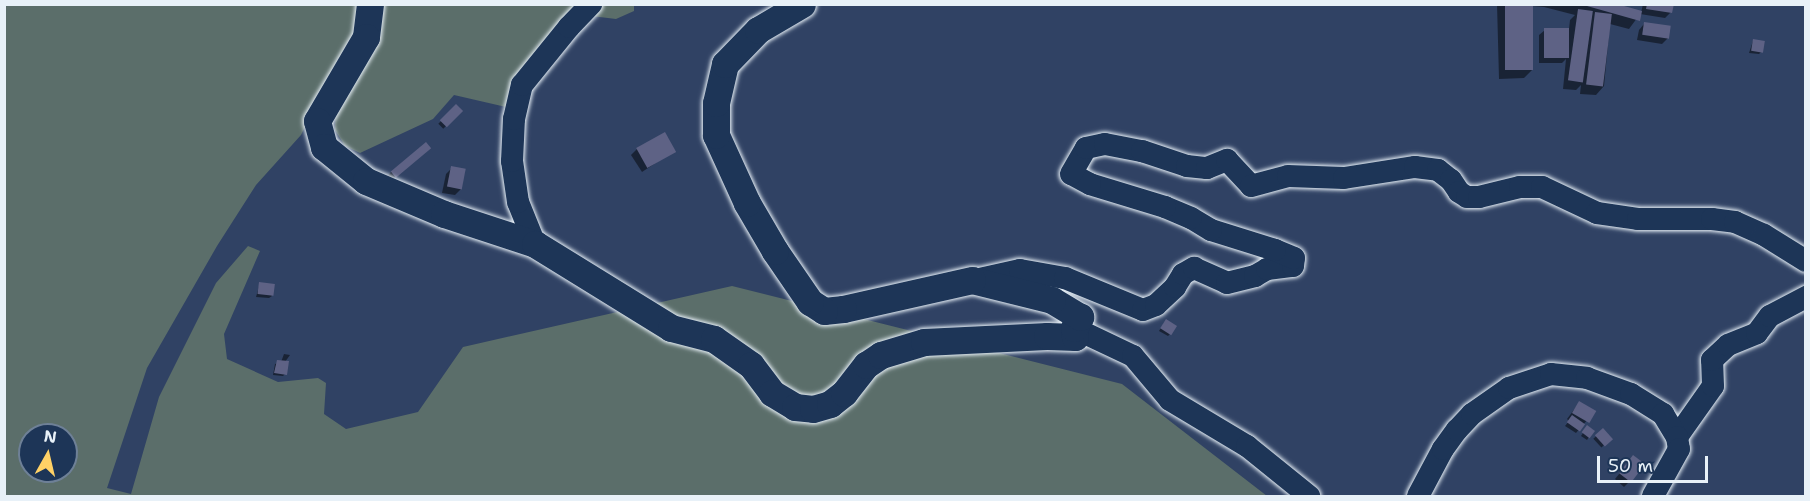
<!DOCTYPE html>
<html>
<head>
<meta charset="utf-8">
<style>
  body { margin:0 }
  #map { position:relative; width:1810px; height:501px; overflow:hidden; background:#304264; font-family:"Shantell Sans",sans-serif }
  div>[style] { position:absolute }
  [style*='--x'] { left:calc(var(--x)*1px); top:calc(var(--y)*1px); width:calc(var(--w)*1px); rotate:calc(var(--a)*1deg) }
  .green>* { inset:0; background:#5b6e6a }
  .shadow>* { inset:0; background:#0007; transform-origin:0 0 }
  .building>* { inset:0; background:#5e6285; transform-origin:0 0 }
  .roads { filter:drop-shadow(0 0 2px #e8f1f8) drop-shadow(0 0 2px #e8f1f8) }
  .minor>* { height:22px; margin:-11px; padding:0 11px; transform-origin:11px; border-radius:11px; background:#1d3557 }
  .major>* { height:27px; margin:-13.5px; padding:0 13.5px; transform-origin:13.5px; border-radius:13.5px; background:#1d3557 }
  span { translate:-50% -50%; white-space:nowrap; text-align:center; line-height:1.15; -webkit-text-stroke:4.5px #1d3557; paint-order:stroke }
  .frame { position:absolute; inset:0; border:6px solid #e8f1f8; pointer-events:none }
  .north { position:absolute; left:18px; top:423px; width:60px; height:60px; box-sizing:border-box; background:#1d3557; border:2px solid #6e8097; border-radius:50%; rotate:8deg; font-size:16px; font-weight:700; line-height:24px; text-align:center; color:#e8f1f8 }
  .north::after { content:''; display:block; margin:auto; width:21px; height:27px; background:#ffd166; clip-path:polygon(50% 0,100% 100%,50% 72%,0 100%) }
  .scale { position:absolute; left:1597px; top:456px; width:111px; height:27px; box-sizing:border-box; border:3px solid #e8f1f8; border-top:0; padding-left:8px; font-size:18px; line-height:21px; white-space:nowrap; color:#e8f1f8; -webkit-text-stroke:4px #1d3557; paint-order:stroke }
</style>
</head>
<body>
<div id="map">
  <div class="green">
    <i style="clip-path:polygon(evenodd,4px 5px,634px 5px,634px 11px,616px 19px,567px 13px,506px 107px,454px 95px,433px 119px,360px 153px,345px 146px,335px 130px,336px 101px,321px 94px,301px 135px,256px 185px,217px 246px,147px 368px,107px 488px,131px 494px,159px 397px,216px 283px,248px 246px,260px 251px,224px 334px,227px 359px,278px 382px,318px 378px,326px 383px,324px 414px,346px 429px,418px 412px,463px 347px,732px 286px,1122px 384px,1267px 496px,5px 496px,4px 5px,30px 435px,66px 435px,66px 471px,30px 471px,30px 435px)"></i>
  </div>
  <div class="shadow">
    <i style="clip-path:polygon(1497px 4px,1612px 4px,1641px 13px,1643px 4px,1672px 4px,1671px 12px,1665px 18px,1640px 14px,1629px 29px,1610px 24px,1604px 86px,1596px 95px,1580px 94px,1581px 85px,1576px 90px,1563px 89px,1566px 59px,1562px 63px,1539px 63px,1539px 35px,1545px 30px,1569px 29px,1570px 20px,1575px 15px,1544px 7px,1532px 6px,1533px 69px,1524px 78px,1499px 79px)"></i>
    <i style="clip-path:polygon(1644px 24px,1668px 38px,1662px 44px,1637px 40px,1639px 30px)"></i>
    <i style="clip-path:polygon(1753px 41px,1761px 52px,1759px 54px,1749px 53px)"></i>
    <i style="left:456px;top:106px;width:7px;height:25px;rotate:45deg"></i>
    <i style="clip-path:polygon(637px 149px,674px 151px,642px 172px,631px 155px)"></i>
    <i style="clip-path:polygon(423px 153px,389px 182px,386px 178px,391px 172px)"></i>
    <i style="clip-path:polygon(452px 168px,461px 189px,455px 195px,442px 193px,446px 174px)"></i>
    <i style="clip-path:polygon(260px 283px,272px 296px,269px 298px,256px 297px)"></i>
    <i style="clip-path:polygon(1164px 323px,1170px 334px,1168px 336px,1159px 331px)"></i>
    <i style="clip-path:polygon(284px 354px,290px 355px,285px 362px,285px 374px,283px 376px,273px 375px,275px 364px,281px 362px)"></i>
    <i style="clip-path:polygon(1579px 403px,1594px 412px,1576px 433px,1565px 426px,1569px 421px,1567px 419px)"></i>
    <i style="clip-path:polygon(1585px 430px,1589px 437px,1587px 440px,1581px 436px)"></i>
    <i style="left:1603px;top:430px;width:12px;height:13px;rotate:48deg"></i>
    <i style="clip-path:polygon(1628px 463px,1630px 481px,1624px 487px,1615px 479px)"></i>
  </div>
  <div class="building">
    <i style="left:1505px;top:4px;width:28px;height:66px"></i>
    <i style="clip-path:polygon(1580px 4px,1617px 4px,1642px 11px,1640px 21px)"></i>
    <i style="clip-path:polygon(1647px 4px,1674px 4px,1672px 13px,1646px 9px)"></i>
    <i style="left:1578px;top:9px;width:15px;height:72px;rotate:8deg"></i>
    <i style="left:1595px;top:12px;width:17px;height:73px;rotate:7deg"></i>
    <i style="left:1644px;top:22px;width:27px;height:13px;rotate:8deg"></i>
    <i style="left:1544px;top:28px;width:25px;height:30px"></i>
    <i style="left:1753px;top:39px;width:12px;height:12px;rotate:9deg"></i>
    <i style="left:456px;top:104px;width:10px;height:23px;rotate:45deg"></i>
    <i style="left:665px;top:132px;width:23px;height:33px;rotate:61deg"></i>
    <i style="left:426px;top:142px;width:8px;height:46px;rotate:50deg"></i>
    <i style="left:451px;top:166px;width:15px;height:21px;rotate:11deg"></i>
    <i style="left:259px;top:282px;width:16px;height:12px;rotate:7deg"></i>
    <i style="left:1166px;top:319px;width:13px;height:11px;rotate:32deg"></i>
    <i style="clip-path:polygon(277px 360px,289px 361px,287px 375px,274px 373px)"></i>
    <i style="left:1579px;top:401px;width:20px;height:14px;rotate:30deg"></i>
    <i style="left:1572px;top:415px;width:16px;height:9px;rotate:35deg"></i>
    <i style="left:1587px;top:425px;width:10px;height:9px;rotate:37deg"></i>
    <i style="left:1603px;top:428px;width:15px;height:11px;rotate:48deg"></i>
    <i style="left:1633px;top:455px;width:15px;height:23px;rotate:37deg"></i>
  </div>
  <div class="roads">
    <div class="minor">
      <i style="--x:535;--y:244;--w:45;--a:-112"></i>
      <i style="--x:518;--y:202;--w:41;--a:-98.3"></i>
      <i style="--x:512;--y:161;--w:42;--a:-87.3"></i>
      <i style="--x:514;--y:119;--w:35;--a:-77"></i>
      <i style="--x:522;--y:85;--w:75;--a:-51"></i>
      <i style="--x:569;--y:27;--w:32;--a:-46"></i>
      <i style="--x:975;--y:280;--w:46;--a:-12.5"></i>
      <i style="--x:1020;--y:270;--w:46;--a:10.1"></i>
      <i style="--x:1065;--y:278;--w:84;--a:22.3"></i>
      <i style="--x:1143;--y:310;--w:14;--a:-21"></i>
      <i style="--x:1156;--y:305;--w:26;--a:-43"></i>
      <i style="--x:1175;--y:287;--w:15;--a:-58"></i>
      <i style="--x:1183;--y:274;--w:13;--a:-29"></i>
      <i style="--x:1194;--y:268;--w:36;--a:24"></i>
      <i style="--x:1227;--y:283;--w:29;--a:-14"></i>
      <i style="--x:1255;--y:276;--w:14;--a:-30"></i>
      <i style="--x:1267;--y:269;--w:26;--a:-7"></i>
      <i style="--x:1293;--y:266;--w:8;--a:-83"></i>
      <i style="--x:1294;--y:258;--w:21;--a:-157"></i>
      <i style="--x:1275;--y:250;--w:67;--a:-162.6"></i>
      <i style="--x:1211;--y:230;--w:23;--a:-149"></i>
      <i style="--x:1191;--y:218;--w:28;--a:-157"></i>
      <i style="--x:1165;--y:207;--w:78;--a:-163"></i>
      <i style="--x:1090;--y:184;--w:21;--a:-152"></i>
      <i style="--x:1071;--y:174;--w:30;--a:-60"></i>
      <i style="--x:1086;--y:148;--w:19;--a:-12"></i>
      <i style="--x:1105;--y:144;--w:38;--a:11"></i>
      <i style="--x:1142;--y:151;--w:47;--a:18.4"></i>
      <i style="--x:1187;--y:166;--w:20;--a:6"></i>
      <i style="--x:1207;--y:168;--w:22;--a:-22"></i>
      <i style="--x:1227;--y:160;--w:35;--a:47"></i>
      <i style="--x:1251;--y:186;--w:38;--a:-15"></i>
      <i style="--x:1288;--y:176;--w:56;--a:2"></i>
      <i style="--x:1344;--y:178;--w:72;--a:-8.8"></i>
      <i style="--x:1415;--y:167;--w:23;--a:7"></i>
      <i style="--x:1438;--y:170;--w:16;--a:38"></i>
      <i style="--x:1451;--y:180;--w:14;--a:56"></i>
      <i style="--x:1459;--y:192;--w:9;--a:32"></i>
      <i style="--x:1467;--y:197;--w:12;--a:0"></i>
      <i style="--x:1479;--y:197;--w:42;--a:-13.7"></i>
      <i style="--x:1520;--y:187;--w:22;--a:0"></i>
      <i style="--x:1542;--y:187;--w:61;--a:25.3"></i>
      <i style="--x:1597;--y:213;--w:41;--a:8.3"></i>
      <i style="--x:1638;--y:219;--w:74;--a:0"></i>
      <i style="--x:1712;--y:219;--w:23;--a:7"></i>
      <i style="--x:1735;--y:222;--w:32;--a:24"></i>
      <i style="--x:1764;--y:235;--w:49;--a:31.8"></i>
      <i style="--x:1074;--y:328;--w:65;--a:25.4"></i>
      <i style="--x:1133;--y:356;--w:57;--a:49.9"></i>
      <i style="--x:1170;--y:400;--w:90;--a:30.9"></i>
      <i style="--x:1247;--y:446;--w:80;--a:38.9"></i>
      <i style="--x:1677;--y:437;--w:62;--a:-54.8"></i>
      <i style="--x:1713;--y:386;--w:26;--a:-92"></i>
      <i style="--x:1712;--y:360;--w:22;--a:-43"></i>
      <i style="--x:1728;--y:345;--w:31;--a:-22"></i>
      <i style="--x:1757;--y:333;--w:21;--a:-53"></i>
      <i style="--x:1770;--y:316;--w:41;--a:-27.8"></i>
      <i style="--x:1418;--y:496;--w:53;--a:-62"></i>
      <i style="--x:1443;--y:449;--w:24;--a:-54"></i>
      <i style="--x:1457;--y:430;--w:22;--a:-47"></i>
      <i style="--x:1472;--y:414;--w:45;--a:-35.1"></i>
      <i style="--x:1509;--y:388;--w:44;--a:-18.4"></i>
      <i style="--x:1551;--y:374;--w:36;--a:6"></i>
      <i style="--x:1587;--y:378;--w:47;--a:20"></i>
      <i style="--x:1631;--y:394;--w:38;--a:32"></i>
      <i style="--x:1663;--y:414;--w:27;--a:59"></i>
      <i style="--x:1677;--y:437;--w:12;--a:81"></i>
      <i style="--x:1679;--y:449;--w:54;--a:119"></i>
    </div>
    <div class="major">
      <i style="--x:370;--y:4;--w:33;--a:97"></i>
      <i style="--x:366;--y:37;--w:97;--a:120.3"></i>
      <i style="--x:317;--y:121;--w:27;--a:75"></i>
      <i style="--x:324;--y:147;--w:54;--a:39"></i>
      <i style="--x:366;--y:181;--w:85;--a:22.9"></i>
      <i style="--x:444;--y:214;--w:96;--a:18.2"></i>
      <i style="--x:535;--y:244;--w:160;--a:31.7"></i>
      <i style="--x:671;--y:328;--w:44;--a:14.3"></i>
      <i style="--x:714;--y:339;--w:45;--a:35.1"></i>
      <i style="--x:751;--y:365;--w:35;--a:53"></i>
      <i style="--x:772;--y:393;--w:27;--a:31"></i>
      <i style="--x:795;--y:407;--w:18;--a:6"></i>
      <i style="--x:813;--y:409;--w:18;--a:-16"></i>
      <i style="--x:830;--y:404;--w:18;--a:-38"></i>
      <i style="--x:844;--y:393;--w:36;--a:-52"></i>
      <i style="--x:866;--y:365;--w:18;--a:-34"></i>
      <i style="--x:881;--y:355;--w:45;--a:-16.8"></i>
      <i style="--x:924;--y:342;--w:123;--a:-2.8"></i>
      <i style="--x:1047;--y:336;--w:28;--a:2"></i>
      <i style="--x:1075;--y:337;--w:9;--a:-96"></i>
      <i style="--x:1074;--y:328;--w:13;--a:-61"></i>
      <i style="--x:1080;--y:317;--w:33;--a:-149"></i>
      <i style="--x:1052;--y:300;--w:82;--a:-166"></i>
      <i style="--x:972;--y:280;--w:132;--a:167.3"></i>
      <i style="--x:843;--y:309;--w:19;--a:174"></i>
      <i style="--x:824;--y:311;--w:17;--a:-147"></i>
      <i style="--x:810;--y:302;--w:62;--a:-124.5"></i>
      <i style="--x:775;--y:251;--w:56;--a:-120.3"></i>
      <i style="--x:747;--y:203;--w:75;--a:-114.5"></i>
      <i style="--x:716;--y:135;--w:32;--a:-90"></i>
      <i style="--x:716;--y:103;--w:40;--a:-77"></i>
      <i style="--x:725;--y:64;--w:47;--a:-45.9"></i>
      <i style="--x:758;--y:30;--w:51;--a:-30.6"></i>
    </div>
  </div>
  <div class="frame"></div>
  <div class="north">N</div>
  <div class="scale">50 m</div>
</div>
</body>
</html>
